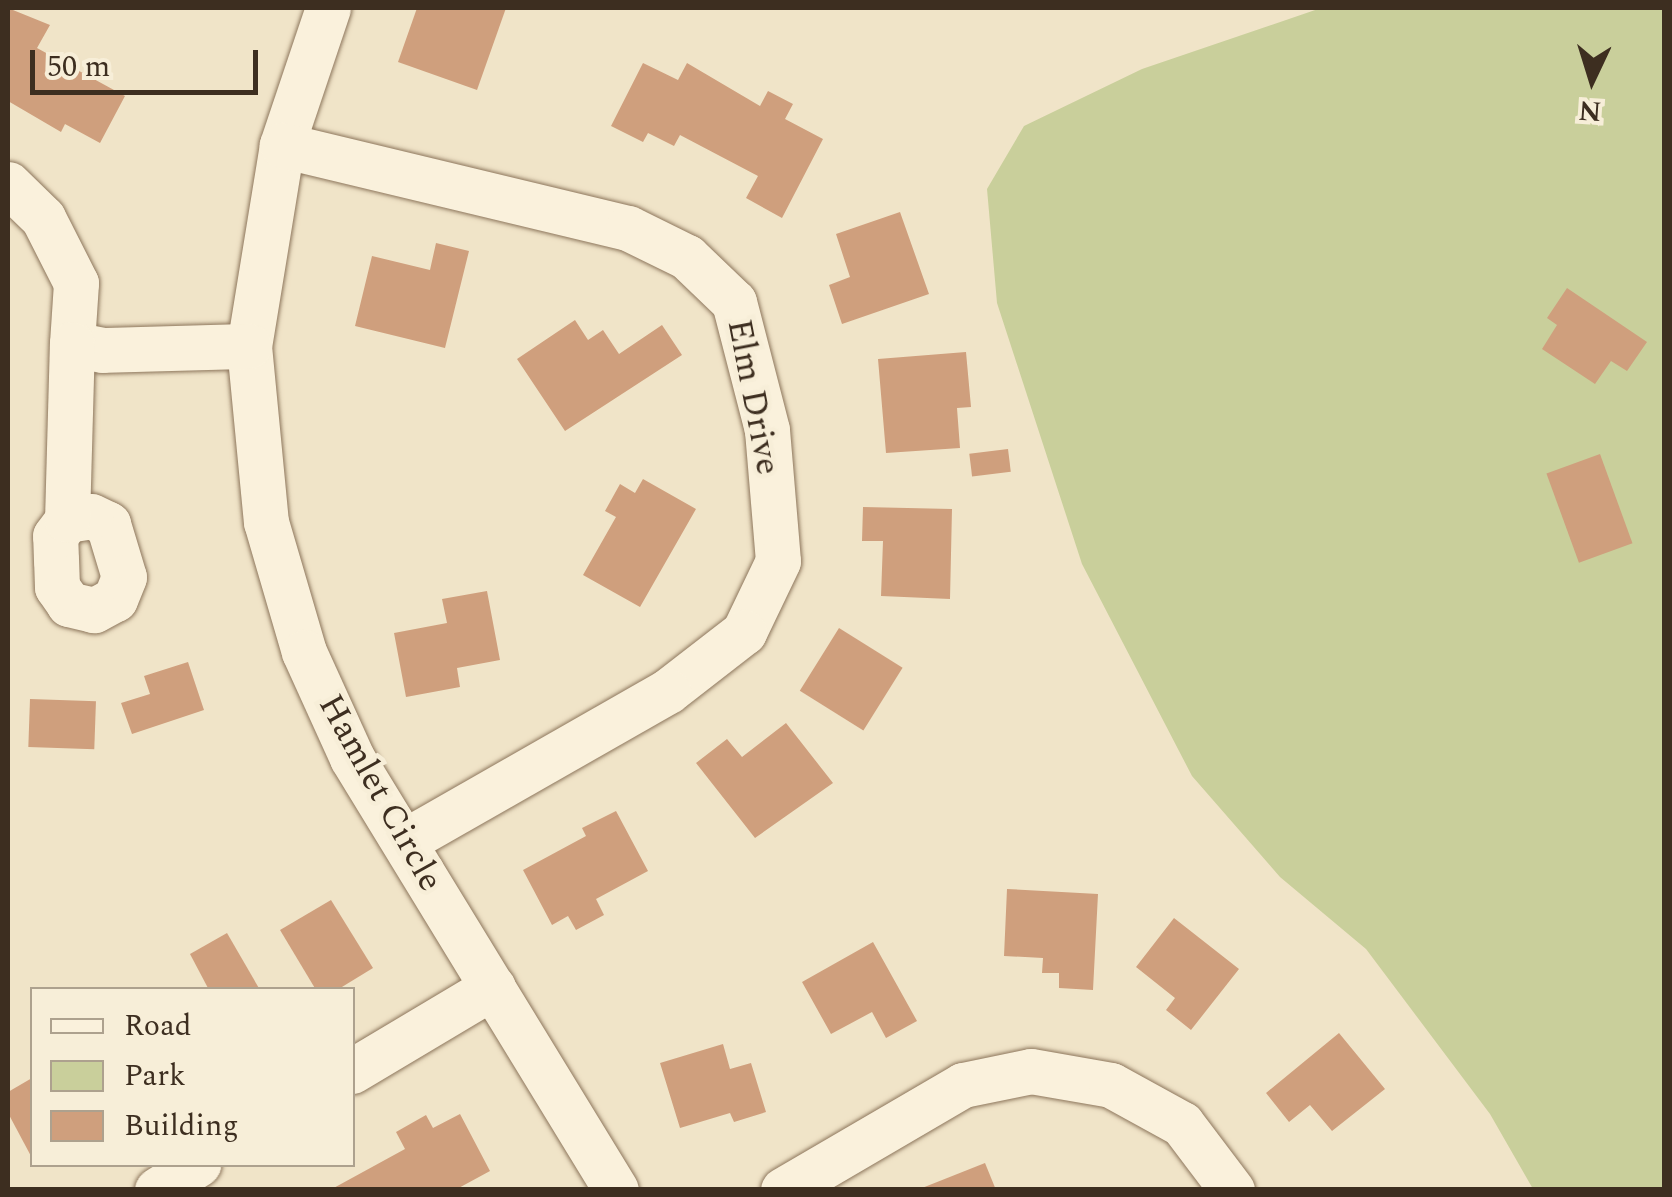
<!DOCTYPE html>
<html>
<head>
<meta charset="utf-8">
<style>
  body { margin:0 }
  #map { position:relative; width:1672px; height:1197px; overflow:hidden; background:#f0e4c8; font-family:Spectral,serif }
  div>[style] { position:absolute }
  [style*='--x'] { left:calc(var(--x)*1px); top:calc(var(--y)*1px); width:calc(var(--w)*1px); rotate:calc(var(--a)*1deg) }
  .green>* { inset:0; background:#c9cf9b }
  .building>* { inset:0; background:#cf9f7d; transform-origin:0 0 }
  .roads { filter:drop-shadow(0 0 2px #8d765c) drop-shadow(0 0 2px #8d765c) }
  .minor>* { height:45px; margin:-22.5px; padding:0 22.5px; transform-origin:22.5px; border-radius:22.5px; background:#faf1dc }
  span { translate:-50% -50%; white-space:nowrap; text-align:center; line-height:1.15; -webkit-text-stroke:9px #f7eed8; paint-order:stroke }
  .street-label { font-size:35px; color:#3d2e20 }
  .frame { position:absolute; inset:0; border:10px solid #3d2e20; pointer-events:none }
  .legend { position:absolute; left:30px; top:987px; width:325px; height:180px; box-sizing:border-box; background:#f7eed8; border:2px solid #ada18e; margin:0; padding:12px 18px; list-style:none; font-size:30px; color:#3d2e20 }
  .legend li { display:flex; align-items:center; gap:20px; height:50px }
  .legend b { width:50px; border:2px solid #ada18e }
  .north { position:absolute; left:1542px; top:30px; width:100px; height:100px; -webkit-text-stroke:8px #f7eed8; paint-order:stroke; rotate:184deg; font-size:28px; font-weight:700; line-height:40px; text-align:center; color:#3d2e20 }
  .north::after { content:''; display:block; margin:auto; width:35px; height:45px; background:#3d2e20; clip-path:polygon(50% 0,100% 100%,50% 72%,0 100%) }
  .scale { position:absolute; left:30px; top:50px; width:228px; height:45px; box-sizing:border-box; border:5px solid #3d2e20; border-top:0; padding-left:12px; font-size:30px; line-height:35px; white-space:nowrap; color:#3d2e20; -webkit-text-stroke:8px #f7eed8; paint-order:stroke }
</style>
</head>
<body>
<div id="map">
  <div class="green">
    <i style="clip-path:polygon(1321px 8px,1664px 8px,1664px 1189px,1533px 1189px,1490px 1114px,1366px 949px,1280px 877px,1192px 776px,1082px 564px,997px 303px,987px 189px,1024px 126px,1142px 69px)"></i>
  </div>
  <div class="building">
    <i style="clip-path:polygon(8px 8px,50px 25px,37px 48px,125px 96px,100px 143px,65px 124px,61px 132px,8px 101px)"></i>
    <i style="clip-path:polygon(417px 8px,506px 8px,477px 90px,398px 62px)"></i>
    <i style="clip-path:polygon(643px 63px,678px 80px,687px 63px,760px 106px,768px 91px,793px 104px,785px 119px,823px 139px,782px 218px,746px 198px,758px 176px,680px 135px,674px 146px,648px 133px,643px 142px,611px 126px)"></i>
    <i style="clip-path:polygon(900px 212px,929px 294px,842px 324px,829px 285px,850px 277px,836px 234px)"></i>
    <i style="clip-path:polygon(436px 243px,469px 251px,445px 348px,355px 326px,372px 256px,430px 270px)"></i>
    <i style="clip-path:polygon(1567px 288px,1647px 342px,1627px 371px,1611px 361px,1595px 384px,1542px 349px,1557px 325px,1547px 318px)"></i>
    <i style="clip-path:polygon(575px 320px,588px 340px,603px 330px,619px 354px,662px 325px,682px 355px,565px 431px,517px 359px)"></i>
    <i style="clip-path:polygon(966px 352px,971px 407px,957px 408px,960px 448px,886px 453px,878px 359px)"></i>
    <i style="left:1008px;top:449px;width:23px;height:39px;rotate:83deg"></i>
    <i style="left:1600px;top:454px;width:95px;height:57px;rotate:70deg"></i>
    <i style="clip-path:polygon(643px 479px,696px 509px,640px 607px,583px 575px,616px 517px,605px 511px,620px 484px,635px 493px)"></i>
    <i style="clip-path:polygon(863px 507px,952px 509px,950px 599px,881px 596px,883px 541px,862px 541px)"></i>
    <i style="clip-path:polygon(487px 591px,500px 660px,457px 668px,460px 687px,406px 697px,394px 633px,447px 623px,442px 599px)"></i>
    <i style="left:839px;top:628px;width:75px;height:74px;rotate:32deg"></i>
    <i style="clip-path:polygon(188px 662px,204px 710px,132px 734px,121px 703px,150px 694px,144px 676px)"></i>
    <i style="left:30px;top:699px;width:66px;height:48px;rotate:2deg"></i>
    <i style="clip-path:polygon(786px 723px,833px 783px,755px 838px,696px 763px,727px 739px,742px 757px)"></i>
    <i style="clip-path:polygon(616px 811px,648px 871px,596px 899px,604px 915px,576px 930px,568px 916px,552px 925px,523px 870px,586px 836px,582px 828px)"></i>
    <i style="clip-path:polygon(1007px 889px,1098px 894px,1093px 990px,1059px 988px,1059px 973px,1042px 973px,1043px 958px,1004px 956px)"></i>
    <i style="clip-path:polygon(331px 900px,373px 968px,337px 990px,316px 990px,280px 930px)"></i>
    <i style="clip-path:polygon(1174px 918px,1239px 969px,1191px 1030px,1166px 1010px,1175px 998px,1136px 967px)"></i>
    <i style="clip-path:polygon(227px 933px,260px 990px,209px 990px,190px 954px)"></i>
    <i style="clip-path:polygon(873px 942px,917px 1021px,886px 1038px,872px 1012px,831px 1034px,802px 982px)"></i>
    <i style="clip-path:polygon(1339px 1033px,1385px 1089px,1332px 1131px,1310px 1105px,1289px 1122px,1266px 1093px)"></i>
    <i style="clip-path:polygon(723px 1044px,730px 1069px,751px 1063px,766px 1112px,734px 1122px,730px 1113px,680px 1128px,660px 1063px)"></i>
    <i style="clip-path:polygon(32px 1078px,32px 1158px,8px 1113px,8px 1092px)"></i>
    <i style="clip-path:polygon(460px 1114px,490px 1171px,455px 1190px,330px 1190px,405px 1149px,396px 1132px,426px 1115px,433px 1128px)"></i>
    <i style="clip-path:polygon(985px 1163px,996px 1190px,922px 1190px,922px 1188px)"></i>
  </div>
  <div class="roads">
    <div class="minor">
      <i style="--x:328;--y:8;--w:145;--a:108.6"></i>
      <i style="--x:282;--y:145;--w:204;--a:99.3"></i>
      <i style="--x:249;--y:346;--w:177;--a:84.5"></i>
      <i style="--x:266;--y:522;--w:135;--a:73.7"></i>
      <i style="--x:304;--y:652;--w:116;--a:65.6"></i>
      <i style="--x:352;--y:758;--w:506;--a:58.57"></i>
      <i style="--x:282;--y:145;--w:356;--a:13.5"></i>
      <i style="--x:628;--y:228;--w:66;--a:26.2"></i>
      <i style="--x:687;--y:257;--w:65;--a:43.8"></i>
      <i style="--x:734;--y:302;--w:132;--a:75.5"></i>
      <i style="--x:767;--y:430;--w:131;--a:85.2"></i>
      <i style="--x:778;--y:561;--w:79;--a:115.6"></i>
      <i style="--x:744;--y:632;--w:96;--a:142.2"></i>
      <i style="--x:668;--y:691;--w:303;--a:150.3"></i>
      <i style="--x:8;--y:184;--w:49;--a:44.2"></i>
      <i style="--x:43;--y:218;--w:73;--a:63.1"></i>
      <i style="--x:76;--y:283;--w:61;--a:93.8"></i>
      <i style="--x:72;--y:344;--w:31;--a:11"></i>
      <i style="--x:102;--y:350;--w:147;--a:-1.6"></i>
      <i style="--x:91;--y:516;--w:19;--a:25"></i>
      <i style="--x:108;--y:524;--w:55;--a:73.2"></i>
      <i style="--x:124;--y:577;--w:24;--a:112"></i>
      <i style="--x:115;--y:599;--w:24;--a:152"></i>
      <i style="--x:94;--y:610;--w:26;--a:-167"></i>
      <i style="--x:69;--y:604;--w:21;--a:-125"></i>
      <i style="--x:57;--y:587;--w:27;--a:-92"></i>
      <i style="--x:56;--y:560;--w:24;--a:-92"></i>
      <i style="--x:55;--y:536;--w:20;--a:-53"></i>
      <i style="--x:67;--y:520;--w:24;--a:-9"></i>
      <i style="--x:67;--y:520;--w:176;--a:-88.4"></i>
      <i style="--x:352;--y:1071;--w:164;--a:-30.8"></i>
      <i style="--x:157;--y:1190;--w:49;--a:-32.4"></i>
      <i style="--x:783;--y:1190;--w:208;--a:-30.3"></i>
      <i style="--x:963;--y:1085;--w:69;--a:-11.6"></i>
      <i style="--x:1031;--y:1071;--w:81;--a:9.9"></i>
      <i style="--x:1111;--y:1085;--w:81;--a:28.8"></i>
      <i style="--x:1182;--y:1124;--w:83;--a:52.9"></i>
    </div>
  </div>
  <div class="street-label">
    <span style="left:753px;top:397px;rotate:79deg">Elm Drive</span>
    <span style="left:380px;top:793px;rotate:61deg">Hamlet Circle</span>
  </div>
  <div class="frame"></div>
  <ul class="legend">
  <li><b style="height:12px;background:#faf1dc"></b>Road</li>
  <li><b style="height:28px;background:#c9cf9b"></b>Park</li>
  <li><b style="height:28px;background:#cf9f7d"></b>Building</li>
  </ul>
  <div class="north">N</div>
  <div class="scale">50 m</div>
</div>
</body>
</html>
